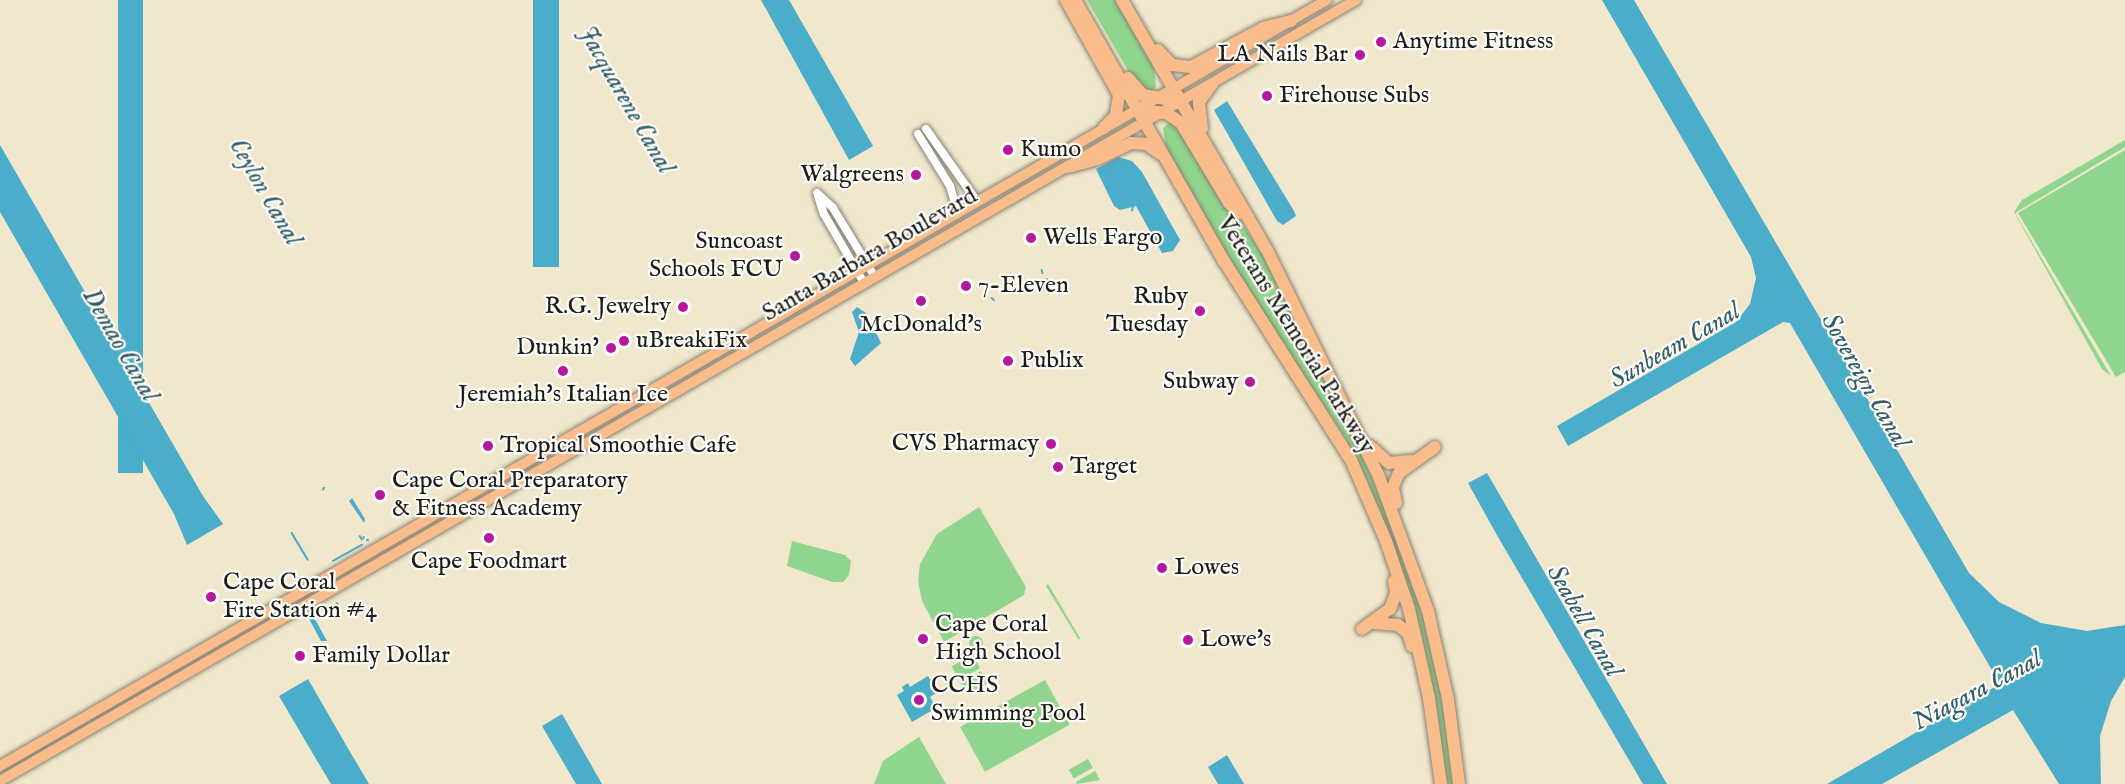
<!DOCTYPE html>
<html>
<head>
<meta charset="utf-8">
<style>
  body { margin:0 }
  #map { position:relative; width:2125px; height:784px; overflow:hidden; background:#f0e7cc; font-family:"IM FELL English",serif }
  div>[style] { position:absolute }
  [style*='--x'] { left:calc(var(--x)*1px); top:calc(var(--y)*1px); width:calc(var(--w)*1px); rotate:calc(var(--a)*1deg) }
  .green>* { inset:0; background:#90d58e; transform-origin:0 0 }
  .round { border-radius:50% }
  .water>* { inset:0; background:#4aadc9; transform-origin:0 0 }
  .stream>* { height:1.5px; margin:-0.75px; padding:0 0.75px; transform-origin:0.75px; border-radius:0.75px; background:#4aadc9 }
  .roads { filter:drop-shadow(0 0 2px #868274) drop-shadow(0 0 2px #868274) }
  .minor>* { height:8px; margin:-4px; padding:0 4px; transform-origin:4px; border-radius:4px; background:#fff }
  .major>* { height:10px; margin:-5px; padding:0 5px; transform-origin:5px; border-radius:5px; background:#fabc8b }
  .highway>* { height:12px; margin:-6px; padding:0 6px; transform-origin:6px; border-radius:6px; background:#fabc8b }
  .dots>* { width:16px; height:16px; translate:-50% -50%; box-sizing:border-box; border:3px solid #fdfcf7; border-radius:50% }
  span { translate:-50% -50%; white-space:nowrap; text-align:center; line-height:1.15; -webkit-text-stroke:4.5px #fdfcf7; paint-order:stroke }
  .poi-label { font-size:24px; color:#1c1c1c }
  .left { translate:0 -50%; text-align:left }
  .right { translate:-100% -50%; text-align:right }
  .street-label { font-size:24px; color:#1c1c1c }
  .water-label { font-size:26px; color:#315d6a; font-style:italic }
</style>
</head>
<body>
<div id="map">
  <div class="green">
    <i style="clip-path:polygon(1087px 0,1115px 0,1154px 67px,1156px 86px,1152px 92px,1133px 79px)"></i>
    <i style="clip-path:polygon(1171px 121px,1179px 127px,1266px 260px,1376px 485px,1427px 628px,1444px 707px,1454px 784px,1447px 784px,1423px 641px,1377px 505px,1344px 436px,1236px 272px,1166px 149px,1163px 128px)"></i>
    <i style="clip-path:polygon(2125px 140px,2125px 147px,2015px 213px,2111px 376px,2102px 369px,2014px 212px,2022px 200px)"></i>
    <i style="clip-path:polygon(2125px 150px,2125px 372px,2116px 377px,2018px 213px)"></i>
    <i style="clip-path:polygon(979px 507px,1026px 587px,1024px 595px,944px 642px,922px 601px,918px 581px,920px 564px,937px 534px)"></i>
    <i style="clip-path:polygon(792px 541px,845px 555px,851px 561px,849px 575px,843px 582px,832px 582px,787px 566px)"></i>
    <i style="clip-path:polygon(1048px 584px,1080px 638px,1079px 640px,1046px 586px)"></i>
    <i class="round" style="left:969px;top:636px;width:14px;height:14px"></i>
    <i style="left:973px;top:655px;width:15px;height:24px;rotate:62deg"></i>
    <i style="left:981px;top:671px;width:14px;height:23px;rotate:60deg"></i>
    <i style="left:1045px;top:680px;width:51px;height:97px;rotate:61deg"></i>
    <i style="clip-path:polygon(919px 737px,946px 784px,874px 784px,883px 761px)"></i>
    <i style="left:1088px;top:759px;width:10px;height:22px;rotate:61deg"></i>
    <i style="clip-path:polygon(1095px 771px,1100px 780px,1077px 784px,1076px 782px)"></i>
  </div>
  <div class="water">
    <i style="left:118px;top:0;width:25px;height:473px"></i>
    <i style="left:533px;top:0;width:26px;height:267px"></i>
    <i style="clip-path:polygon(761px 0,789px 0,873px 146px,849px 160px)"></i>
    <i style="clip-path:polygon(1602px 0,1634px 0,1969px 573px,1999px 602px,2041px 623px,2087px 631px,2125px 625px,2125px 677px,2111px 701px,2100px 736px,2101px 784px,2059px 784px,2013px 710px,1882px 784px,1827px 784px,2000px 684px,1790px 323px,1783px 322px,1568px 446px,1557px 426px,1736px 322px,1750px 304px,1756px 278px,1751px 257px)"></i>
    <i style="clip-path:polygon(1227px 101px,1294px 211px,1296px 216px,1283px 225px,1277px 221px,1214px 110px)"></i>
    <i style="clip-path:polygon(0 145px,203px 496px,223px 524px,187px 545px,174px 514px,0 212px)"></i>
    <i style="clip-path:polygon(1118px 157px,1132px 161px,1142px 172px,1180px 240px,1173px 251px,1162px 253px,1136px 206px,1120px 210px,1114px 206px,1096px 169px)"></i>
    <i style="clip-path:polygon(857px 307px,866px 313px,881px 343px,855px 366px,850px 359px,859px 332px,852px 312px)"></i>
    <i style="clip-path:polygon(1487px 473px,1667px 784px,1643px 784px,1498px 537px,1468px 483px)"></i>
    <i style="clip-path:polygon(352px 498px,365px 519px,364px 523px,349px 501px)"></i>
    <i style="clip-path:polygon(311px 615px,316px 621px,327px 641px,321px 641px,308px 617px)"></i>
    <i style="clip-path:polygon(928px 676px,938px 692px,930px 697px,936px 708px,912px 722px,897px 695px,904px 691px,902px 687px,908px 683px,910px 687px)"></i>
    <i style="clip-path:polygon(308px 679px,346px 745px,369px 784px,331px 784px,316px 759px,279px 696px)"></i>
    <i style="clip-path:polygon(562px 714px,602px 784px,576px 784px,542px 726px)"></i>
    <i style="clip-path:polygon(1227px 755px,1244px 784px,1218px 784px,1208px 767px)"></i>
  </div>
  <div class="stream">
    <i style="--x:1132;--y:211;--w:5;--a:-79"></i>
    <i style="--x:1152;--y:242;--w:4;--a:-27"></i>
    <i style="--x:1042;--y:270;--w:3;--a:72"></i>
    <i style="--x:1047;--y:279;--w:4;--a:56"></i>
    <i style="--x:992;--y:298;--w:3;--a:45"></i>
    <i style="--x:323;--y:490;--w:2;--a:-63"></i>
    <i style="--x:292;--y:533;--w:31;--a:59"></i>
    <i style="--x:360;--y:536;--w:4;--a:56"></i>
    <i style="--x:364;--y:537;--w:1;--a:90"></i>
    <i style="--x:367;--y:540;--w:1;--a:0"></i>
    <i style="--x:333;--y:561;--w:33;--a:-29"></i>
    <i style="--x:337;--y:603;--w:1;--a:45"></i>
  </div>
  <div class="roads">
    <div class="minor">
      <i style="--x:926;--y:129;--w:87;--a:54.8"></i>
      <i style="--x:918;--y:134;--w:61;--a:58.4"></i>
      <i style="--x:950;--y:186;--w:26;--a:74"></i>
      <i style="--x:817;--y:193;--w:22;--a:43"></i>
      <i style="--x:833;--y:208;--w:81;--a:58.7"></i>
      <i style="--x:818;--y:196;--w:19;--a:72"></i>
      <i style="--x:824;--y:214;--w:80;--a:59.9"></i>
    </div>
    <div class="major">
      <i style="--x:0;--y:766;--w:1532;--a:-30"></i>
      <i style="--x:0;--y:781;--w:1565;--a:-29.94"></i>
    </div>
    <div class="highway">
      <i style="--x:1066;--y:0;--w:109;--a:60.8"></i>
      <i style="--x:1119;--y:95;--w:20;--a:99"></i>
      <i style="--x:1116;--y:115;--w:18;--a:133"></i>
      <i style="--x:1075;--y:0;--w:301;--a:60.3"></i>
      <i style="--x:1224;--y:261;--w:236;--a:57.5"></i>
      <i style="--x:1351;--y:460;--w:88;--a:66.6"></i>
      <i style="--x:1386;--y:541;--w:72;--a:71.3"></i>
      <i style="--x:1409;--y:609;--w:91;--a:77.3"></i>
      <i style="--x:1429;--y:698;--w:87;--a:82.1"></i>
      <i style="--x:1122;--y:0;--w:289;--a:59.9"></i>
      <i style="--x:1267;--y:250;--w:253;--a:63.7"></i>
      <i style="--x:1379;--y:477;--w:143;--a:69.9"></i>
      <i style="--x:1428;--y:611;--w:90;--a:77.2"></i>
      <i style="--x:1448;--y:699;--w:86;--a:82.6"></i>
      <i style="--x:1158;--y:50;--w:21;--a:47"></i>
      <i style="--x:1172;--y:65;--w:19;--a:6"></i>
      <i style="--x:1191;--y:67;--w:82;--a:-28.4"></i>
      <i style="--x:1263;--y:28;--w:29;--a:-14"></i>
      <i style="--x:1128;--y:78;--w:23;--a:49"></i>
      <i style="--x:1143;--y:95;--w:39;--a:10"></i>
      <i style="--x:1138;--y:109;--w:30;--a:9"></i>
      <i style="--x:1168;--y:114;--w:16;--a:35"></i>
      <i style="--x:1181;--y:123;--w:93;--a:59"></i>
      <i style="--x:1229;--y:203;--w:15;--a:42"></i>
      <i style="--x:1202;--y:128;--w:26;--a:-97"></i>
      <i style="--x:1199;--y:102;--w:22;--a:-54"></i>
      <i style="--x:1068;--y:167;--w:30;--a:-15"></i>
      <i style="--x:1097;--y:159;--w:38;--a:-25"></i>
      <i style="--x:1131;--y:143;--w:15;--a:4"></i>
      <i style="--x:1146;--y:144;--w:18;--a:34"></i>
      <i style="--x:1370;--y:446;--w:25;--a:42"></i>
      <i style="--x:1389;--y:463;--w:22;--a:-5"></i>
      <i style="--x:1396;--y:503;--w:16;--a:-101"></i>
      <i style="--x:1393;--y:487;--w:15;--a:-67"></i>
      <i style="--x:1399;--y:473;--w:44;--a:-35.8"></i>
      <i style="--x:1374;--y:623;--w:24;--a:5"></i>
      <i style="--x:1398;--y:625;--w:13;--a:39"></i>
      <i style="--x:1408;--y:633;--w:14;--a:73"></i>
      <i style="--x:1362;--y:629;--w:34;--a:-36"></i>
      <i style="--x:1390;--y:609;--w:17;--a:-69"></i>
      <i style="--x:1396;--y:593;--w:12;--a:-99"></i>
    </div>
  </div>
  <div class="dots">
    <i style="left:1381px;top:42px;background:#b5179e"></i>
    <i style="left:1360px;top:55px;background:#b5179e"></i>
    <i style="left:1267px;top:96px;background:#b5179e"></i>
    <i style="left:1008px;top:150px;background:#b5179e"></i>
    <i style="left:916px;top:175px;background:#b5179e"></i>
    <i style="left:1031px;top:238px;background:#b5179e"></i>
    <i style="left:795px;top:256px;background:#b5179e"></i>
    <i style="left:966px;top:286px;background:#b5179e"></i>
    <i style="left:921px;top:301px;background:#b5179e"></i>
    <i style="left:683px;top:307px;background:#b5179e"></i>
    <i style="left:1200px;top:311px;background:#b5179e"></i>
    <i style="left:624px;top:341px;background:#b5179e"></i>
    <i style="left:611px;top:348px;background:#b5179e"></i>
    <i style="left:1008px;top:361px;background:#b5179e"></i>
    <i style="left:563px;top:371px;background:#b5179e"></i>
    <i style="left:1250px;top:382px;background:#b5179e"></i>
    <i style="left:1051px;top:444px;background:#b5179e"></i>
    <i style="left:488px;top:446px;background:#b5179e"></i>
    <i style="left:1058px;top:467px;background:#b5179e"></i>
    <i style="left:380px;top:495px;background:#b5179e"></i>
    <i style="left:489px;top:538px;background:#b5179e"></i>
    <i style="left:1162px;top:568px;background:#b5179e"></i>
    <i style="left:211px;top:597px;background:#b5179e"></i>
    <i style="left:923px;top:639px;background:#b5179e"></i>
    <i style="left:1188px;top:640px;background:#b5179e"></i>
    <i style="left:300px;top:656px;background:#b5179e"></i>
    <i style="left:919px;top:700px;background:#b5179e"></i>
  </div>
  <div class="poi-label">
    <span class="left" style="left:1393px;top:42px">Anytime Fitness</span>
    <span class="right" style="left:1348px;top:55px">LA Nails Bar</span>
    <span class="left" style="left:1279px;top:96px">Firehouse Subs</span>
    <span class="left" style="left:1020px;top:150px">Kumo</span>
    <span class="right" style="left:904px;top:175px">Walgreens</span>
    <span class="left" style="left:1043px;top:238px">Wells Fargo</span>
    <span class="right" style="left:783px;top:256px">Suncoast<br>Schools FCU</span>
    <span class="left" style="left:978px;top:286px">7-Eleven</span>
    <span class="right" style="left:1188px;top:311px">Ruby<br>Tuesday</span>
    <span class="right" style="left:671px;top:307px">R.G. Jewelry</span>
    <span style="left:921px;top:325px">McDonald's</span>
    <span class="left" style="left:636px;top:341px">uBreakiFix</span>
    <span class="right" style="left:599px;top:348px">Dunkin'</span>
    <span class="left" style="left:1020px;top:361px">Publix</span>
    <span class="right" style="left:1238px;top:382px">Subway</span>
    <span style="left:563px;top:395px">Jeremiah's Italian Ice</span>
    <span class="right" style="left:1039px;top:444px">CVS Pharmacy</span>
    <span class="left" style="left:500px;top:446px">Tropical Smoothie Cafe</span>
    <span class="left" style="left:1070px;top:467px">Target</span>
    <span class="left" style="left:392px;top:495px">Cape Coral Preparatory<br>&amp; Fitness Academy</span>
    <span style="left:489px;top:562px">Cape Foodmart</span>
    <span class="left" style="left:1174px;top:568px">Lowes</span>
    <span class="left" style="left:223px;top:597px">Cape Coral<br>Fire Station #4</span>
    <span class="left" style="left:935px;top:639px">Cape Coral<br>High School</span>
    <span class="left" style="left:1200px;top:640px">Lowe's</span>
    <span class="left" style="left:312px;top:656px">Family Dollar</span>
    <span class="left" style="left:931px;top:700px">CCHS<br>Swimming Pool</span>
  </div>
  <div class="street-label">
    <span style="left:870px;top:255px;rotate:-30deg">Santa Barbara Boulevard</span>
    <span style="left:1296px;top:335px;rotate:58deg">Veterans Memorial Parkway</span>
  </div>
  <div class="water-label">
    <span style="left:626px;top:100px;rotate:60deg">Jacquarene Canal</span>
    <span style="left:265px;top:192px;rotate:60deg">Ceylon Canal</span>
    <span style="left:120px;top:345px;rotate:60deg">Demao Canal</span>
    <span style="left:1675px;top:346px;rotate:-30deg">Sunbeam Canal</span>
    <span style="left:1865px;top:381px;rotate:60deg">Sovereign Canal</span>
    <span style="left:1584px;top:621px;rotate:60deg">Seabell Canal</span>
    <span style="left:1977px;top:691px;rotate:-28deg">Niagara Canal</span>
  </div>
</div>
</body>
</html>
